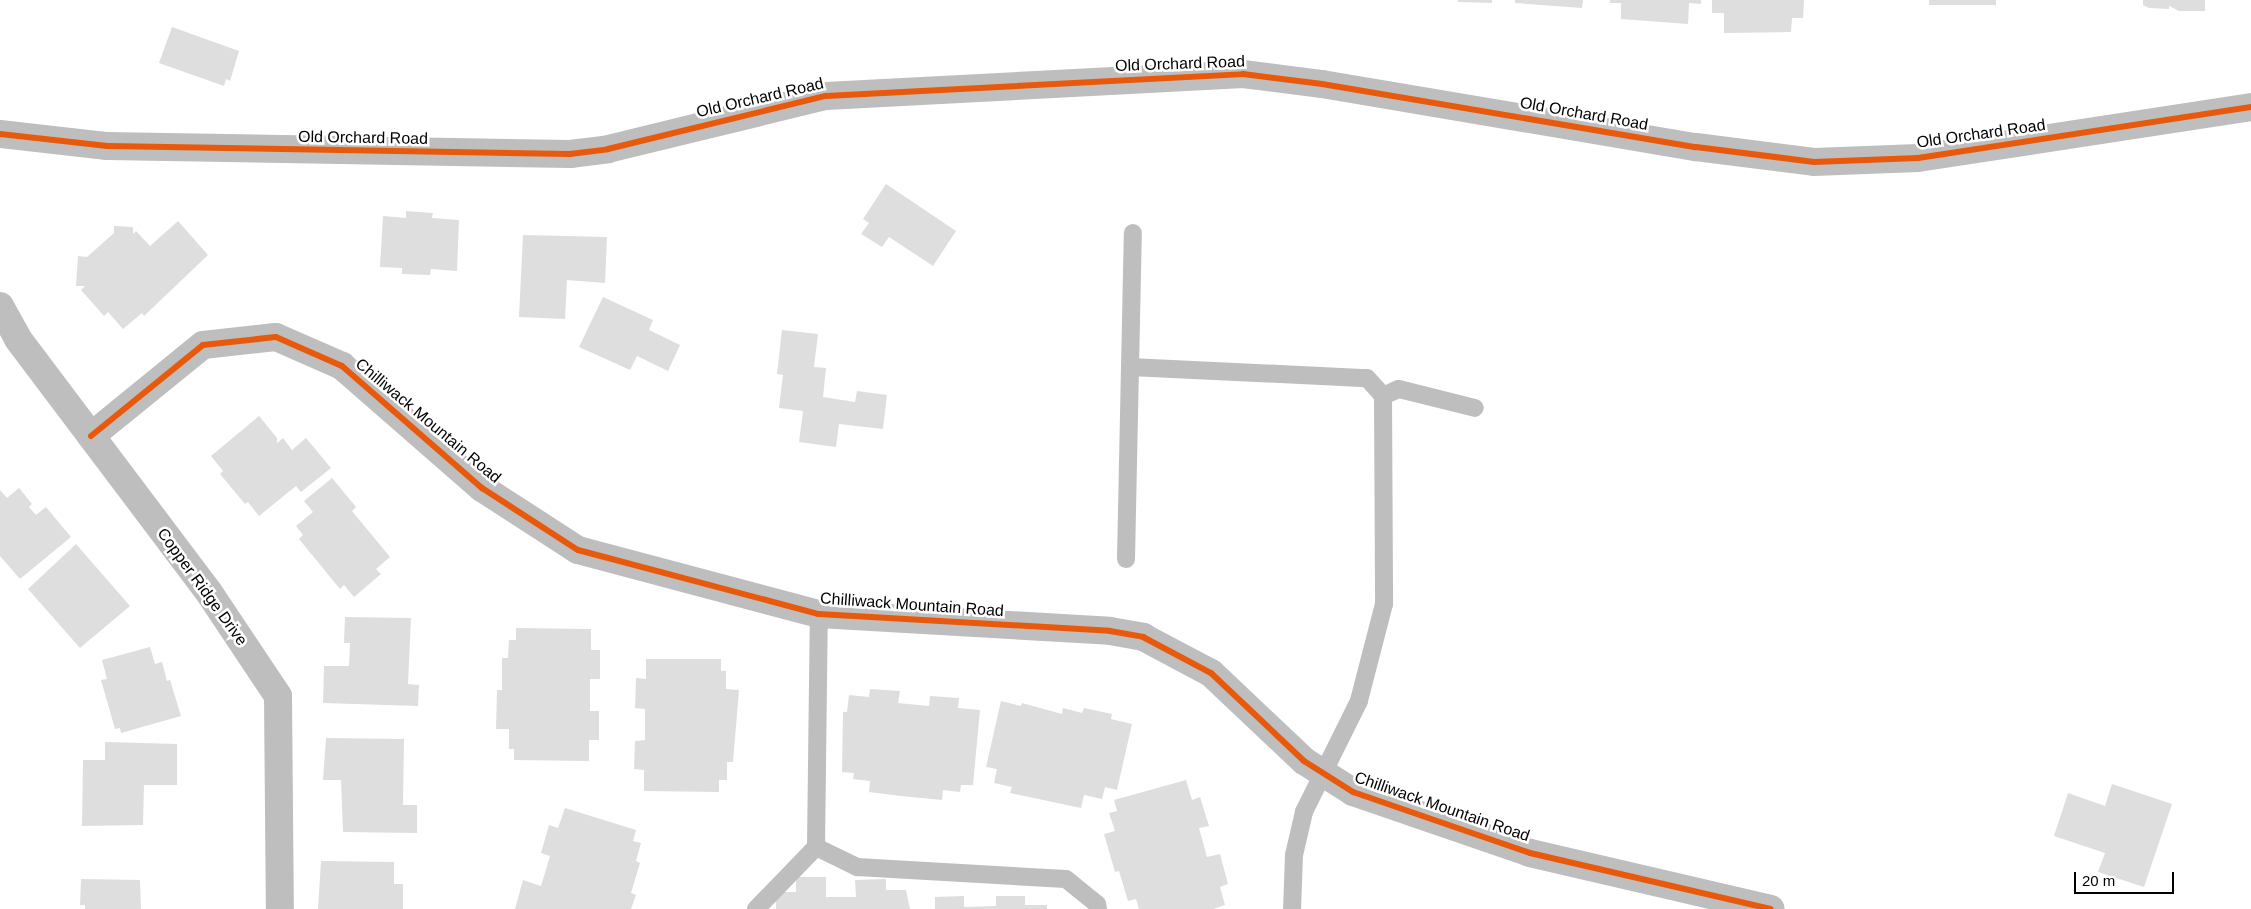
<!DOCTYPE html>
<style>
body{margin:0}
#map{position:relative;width:2251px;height:909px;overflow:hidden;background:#fff;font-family:Arial,sans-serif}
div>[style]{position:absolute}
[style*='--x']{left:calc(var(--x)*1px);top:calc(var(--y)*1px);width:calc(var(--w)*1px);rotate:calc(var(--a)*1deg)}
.building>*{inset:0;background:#dedede}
.service>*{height:18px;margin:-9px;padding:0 9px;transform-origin:9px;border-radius:9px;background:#bebebe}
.minor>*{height:28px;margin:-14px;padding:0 14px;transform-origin:14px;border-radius:14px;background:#bebebe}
.cycleway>*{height:6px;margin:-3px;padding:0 3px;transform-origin:3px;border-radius:3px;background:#e8590c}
span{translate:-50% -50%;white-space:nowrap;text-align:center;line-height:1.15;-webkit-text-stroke:5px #fff;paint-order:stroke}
.street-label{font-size:16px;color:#000}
.scale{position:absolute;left:2074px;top:872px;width:100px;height:22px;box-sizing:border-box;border:2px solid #000;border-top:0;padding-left:6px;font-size:15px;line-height:18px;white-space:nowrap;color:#000;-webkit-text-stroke:4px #fff;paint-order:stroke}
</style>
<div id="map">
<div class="building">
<i style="clip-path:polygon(1458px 0,1492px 0,1492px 3px,1458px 2px)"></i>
<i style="clip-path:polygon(1515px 0,1583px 0,1582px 8px,1515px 3px)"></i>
<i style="clip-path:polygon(1610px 0,1701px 0,1701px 4px,1689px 3px,1688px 24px,1621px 19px,1621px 3px,1610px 3px)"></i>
<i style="clip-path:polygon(1712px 0,1804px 0,1803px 18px,1792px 18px,1791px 32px,1724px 33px,1724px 13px,1712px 13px)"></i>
<i style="clip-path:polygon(1929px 0,1996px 0,1996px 5px,1929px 5px)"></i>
<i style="clip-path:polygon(2143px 0,2205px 0,2205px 11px,2179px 11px,2169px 6px,2169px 9px,2149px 8px,2143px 5px)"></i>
<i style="clip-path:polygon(172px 27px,239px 51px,230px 81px,226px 79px,224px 86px,159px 63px)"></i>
<i style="clip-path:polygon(886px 184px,956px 231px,933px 266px,889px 237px,882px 247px,861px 234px,869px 223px,863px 219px)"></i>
<i style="clip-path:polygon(406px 211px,433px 213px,432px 218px,459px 220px,457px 271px,431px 269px,430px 275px,402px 274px,402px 268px,380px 267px,383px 216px,406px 218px)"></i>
<i style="clip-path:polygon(178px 221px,208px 255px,144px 316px,142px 313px,123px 329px,108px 312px,104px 316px,81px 290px,85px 286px,76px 286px,78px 256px,87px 257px,114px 233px,114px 226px,133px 227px,133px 234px,136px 231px,150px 246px)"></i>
<i style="clip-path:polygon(523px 235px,607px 237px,605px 283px,567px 280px,565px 319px,519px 317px)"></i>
<i style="clip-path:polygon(603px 297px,653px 320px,649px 330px,680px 345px,668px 371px,637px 356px,630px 370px,579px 347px)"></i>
<i style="clip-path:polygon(782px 330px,818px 334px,814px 367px,826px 368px,823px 397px,855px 402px,857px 391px,887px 395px,883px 429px,839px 424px,836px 447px,799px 442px,803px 411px,779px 408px,783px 375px,777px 374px)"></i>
<i style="clip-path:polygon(259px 416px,277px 438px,277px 443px,283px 438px,292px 450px,306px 438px,331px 468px,301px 492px,296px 486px,259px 516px,248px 502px,245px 504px,220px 474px,223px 471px,211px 456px)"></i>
<i style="clip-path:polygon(332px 478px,356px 507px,352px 511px,390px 557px,376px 569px,381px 574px,354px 597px,344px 585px,340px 589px,299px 539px,303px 535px,296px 526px,313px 512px,304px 501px)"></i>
<i style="clip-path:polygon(19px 488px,32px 504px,29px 507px,36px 515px,46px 507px,71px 537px,20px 579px,0 556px,0 490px,7px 498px)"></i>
<i style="clip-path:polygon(76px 544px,130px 606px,80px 648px,28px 589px)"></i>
<i style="clip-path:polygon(345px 617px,411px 618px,408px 684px,419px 685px,418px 706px,323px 703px,324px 666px,349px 666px,350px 643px,344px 643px)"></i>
<i style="clip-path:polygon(516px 628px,591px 629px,591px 650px,600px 650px,600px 679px,590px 679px,590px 711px,599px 711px,599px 740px,589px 740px,589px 761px,514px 760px,514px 749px,509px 749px,509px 729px,496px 729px,497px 690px,502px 690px,502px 658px,508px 658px,509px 640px,516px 640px)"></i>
<i style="clip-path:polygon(150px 647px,155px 664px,162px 662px,167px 681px,170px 680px,181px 716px,121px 733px,120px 728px,115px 729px,101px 680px,107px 679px,102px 660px)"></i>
<i style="clip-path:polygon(646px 659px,721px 659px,721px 671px,726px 671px,726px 689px,739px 690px,733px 762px,727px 762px,727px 780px,719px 780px,719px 792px,644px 791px,644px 770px,634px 769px,635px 741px,645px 740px,645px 709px,635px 708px,636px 678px,646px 679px)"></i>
<i style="clip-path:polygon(870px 689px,900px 691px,898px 703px,929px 706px,930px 696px,959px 698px,958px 708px,980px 710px,973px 785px,961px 785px,960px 792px,943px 790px,942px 800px,901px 796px,869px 792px,870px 781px,853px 779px,854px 773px,842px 772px,843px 712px,847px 712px,849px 695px,869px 697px)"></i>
<i style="clip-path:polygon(1001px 701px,1021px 706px,1022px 703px,1062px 714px,1063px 708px,1082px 713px,1084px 708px,1112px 714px,1111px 719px,1132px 724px,1117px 790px,1105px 787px,1102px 799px,1084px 795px,1081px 808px,1010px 793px,1012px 787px,994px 783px,997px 769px,986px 767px)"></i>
<i style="clip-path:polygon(326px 738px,404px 739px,403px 805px,417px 805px,417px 833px,343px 832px,341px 780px,323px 780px)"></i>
<i style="clip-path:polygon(105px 742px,177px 744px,177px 785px,144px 785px,143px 825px,82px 826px,83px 760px,105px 760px)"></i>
<i style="clip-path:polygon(1186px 780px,1192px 800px,1200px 797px,1209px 826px,1199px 828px,1207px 857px,1220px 854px,1228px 884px,1220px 887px,1225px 905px,1213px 909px,1139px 909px,1136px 899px,1128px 901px,1119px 871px,1115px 872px,1104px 834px,1115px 831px,1109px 813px,1117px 811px,1114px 800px)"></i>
<i style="clip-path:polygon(2112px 784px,2172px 804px,2144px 887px,2098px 872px,2105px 853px,2054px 836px,2068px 793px,2105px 806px)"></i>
<i style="clip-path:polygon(565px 808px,636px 830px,633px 841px,641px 843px,636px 861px,640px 863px,631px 893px,636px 895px,631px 909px,515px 909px,523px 880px,541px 886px,550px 856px,541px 853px,549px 825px,558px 828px)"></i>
<i style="clip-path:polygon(321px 861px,394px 862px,394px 884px,403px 884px,403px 909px,318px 909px)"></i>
<i style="clip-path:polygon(796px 877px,826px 877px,826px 897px,856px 897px,855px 880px,886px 879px,886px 890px,906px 890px,910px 909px,776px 909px,776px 892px,796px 892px)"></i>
<i style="clip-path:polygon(81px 879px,140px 880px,141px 909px,85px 909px,85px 905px,80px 905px)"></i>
<i style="clip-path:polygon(964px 896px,964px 907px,996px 906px,996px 896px,1025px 896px,1025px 905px,1047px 905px,1047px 909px,935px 909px,935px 897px)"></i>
</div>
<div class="service">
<i style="--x:1130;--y:367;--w:237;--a:2.7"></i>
<i style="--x:1367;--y:378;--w:24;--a:48"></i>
<i style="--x:1383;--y:396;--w:208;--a:89.7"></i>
<i style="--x:1384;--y:604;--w:100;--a:104.5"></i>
<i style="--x:1359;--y:701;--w:124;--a:116.4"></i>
<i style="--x:1304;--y:812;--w:44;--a:103.1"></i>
<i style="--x:1294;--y:855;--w:54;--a:92.1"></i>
<i style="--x:1383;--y:396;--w:17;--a:-24"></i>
<i style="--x:1399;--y:389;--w:78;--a:14"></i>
<i style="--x:1126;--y:559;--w:326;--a:-88.8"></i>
<i style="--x:816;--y:847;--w:46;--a:26"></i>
<i style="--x:857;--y:867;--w:209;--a:3.3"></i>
<i style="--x:1066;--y:879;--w:40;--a:39"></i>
<i style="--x:1097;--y:904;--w:5;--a:79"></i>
<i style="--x:756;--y:909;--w:86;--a:-45.9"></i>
<i style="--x:816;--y:847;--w:233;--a:-89.3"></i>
</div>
<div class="minor">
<i style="--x:0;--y:134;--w:108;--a:6.4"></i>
<i style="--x:107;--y:146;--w:463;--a:1"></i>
<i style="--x:570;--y:154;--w:38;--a:-7"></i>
<i style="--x:608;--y:149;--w:224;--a:-13.7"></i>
<i style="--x:826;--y:96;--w:418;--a:-3"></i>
<i style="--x:1243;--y:74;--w:80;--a:7.2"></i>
<i style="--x:1322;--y:84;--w:379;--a:9.6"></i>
<i style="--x:1696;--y:147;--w:119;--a:7.2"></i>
<i style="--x:1814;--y:162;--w:104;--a:-2.2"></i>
<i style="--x:1918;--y:158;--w:337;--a:-8.7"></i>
<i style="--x:0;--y:306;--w:38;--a:61"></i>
<i style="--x:18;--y:339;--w:316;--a:53"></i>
<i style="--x:208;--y:591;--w:126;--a:56.3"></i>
<i style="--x:278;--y:696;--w:213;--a:89.5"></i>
<i style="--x:91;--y:436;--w:144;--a:-39.1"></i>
<i style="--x:203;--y:345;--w:73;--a:-6.3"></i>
<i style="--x:276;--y:337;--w:72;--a:23.7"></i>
<i style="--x:342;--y:366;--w:186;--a:41.1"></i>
<i style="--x:482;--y:488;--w:114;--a:32.9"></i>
<i style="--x:578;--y:550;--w:249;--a:14.9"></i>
<i style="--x:819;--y:614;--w:291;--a:3.3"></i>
<i style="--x:1110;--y:631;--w:34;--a:10"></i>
<i style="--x:1143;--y:637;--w:77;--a:27.9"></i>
<i style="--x:1211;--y:673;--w:128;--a:43.4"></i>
<i style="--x:1304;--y:761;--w:58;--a:32.3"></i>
<i style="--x:1353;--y:792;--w:187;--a:19"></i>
<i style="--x:1530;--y:853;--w:247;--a:13.1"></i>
</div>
<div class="cycleway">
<i style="--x:0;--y:134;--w:108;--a:6.4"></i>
<i style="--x:107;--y:146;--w:463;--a:1"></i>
<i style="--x:570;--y:154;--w:38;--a:-7"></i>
<i style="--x:608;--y:149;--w:224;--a:-13.7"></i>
<i style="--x:826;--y:96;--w:418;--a:-3"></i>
<i style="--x:1243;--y:74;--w:80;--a:7.2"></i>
<i style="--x:1322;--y:84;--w:379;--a:9.6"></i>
<i style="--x:1696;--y:147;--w:119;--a:7.2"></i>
<i style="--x:1814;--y:162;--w:104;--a:-2.2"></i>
<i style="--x:1918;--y:158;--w:337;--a:-8.7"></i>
<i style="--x:91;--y:436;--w:144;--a:-39.1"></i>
<i style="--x:203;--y:345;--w:73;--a:-6.3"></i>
<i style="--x:276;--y:337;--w:72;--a:23.7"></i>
<i style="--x:342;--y:366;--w:186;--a:41.1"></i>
<i style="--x:482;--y:488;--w:114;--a:32.9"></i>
<i style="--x:578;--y:550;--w:249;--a:14.9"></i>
<i style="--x:819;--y:614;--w:291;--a:3.3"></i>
<i style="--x:1110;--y:631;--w:34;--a:10"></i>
<i style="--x:1143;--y:637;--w:77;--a:27.9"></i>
<i style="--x:1211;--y:673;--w:128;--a:43.4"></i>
<i style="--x:1304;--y:761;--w:58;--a:32.3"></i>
<i style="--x:1353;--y:792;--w:187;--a:19"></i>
<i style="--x:1530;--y:853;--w:247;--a:13.1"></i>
</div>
<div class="street-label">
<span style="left:1180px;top:64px;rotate:-2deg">Old Orchard Road</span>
<span style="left:760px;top:98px;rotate:-13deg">Old Orchard Road</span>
<span style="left:1584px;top:114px;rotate:10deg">Old Orchard Road</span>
<span style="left:1981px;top:134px;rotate:-8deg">Old Orchard Road</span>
<span style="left:363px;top:138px;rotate:1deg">Old Orchard Road</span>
<span style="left:428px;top:421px;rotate:40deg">Chilliwack Mountain Road</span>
<span style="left:202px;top:587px;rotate:54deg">Copper Ridge Drive</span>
<span style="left:912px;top:605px;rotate:4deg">Chilliwack Mountain Road</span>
<span style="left:1442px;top:807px;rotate:19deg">Chilliwack Mountain Road</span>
</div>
<div class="scale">20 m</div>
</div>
